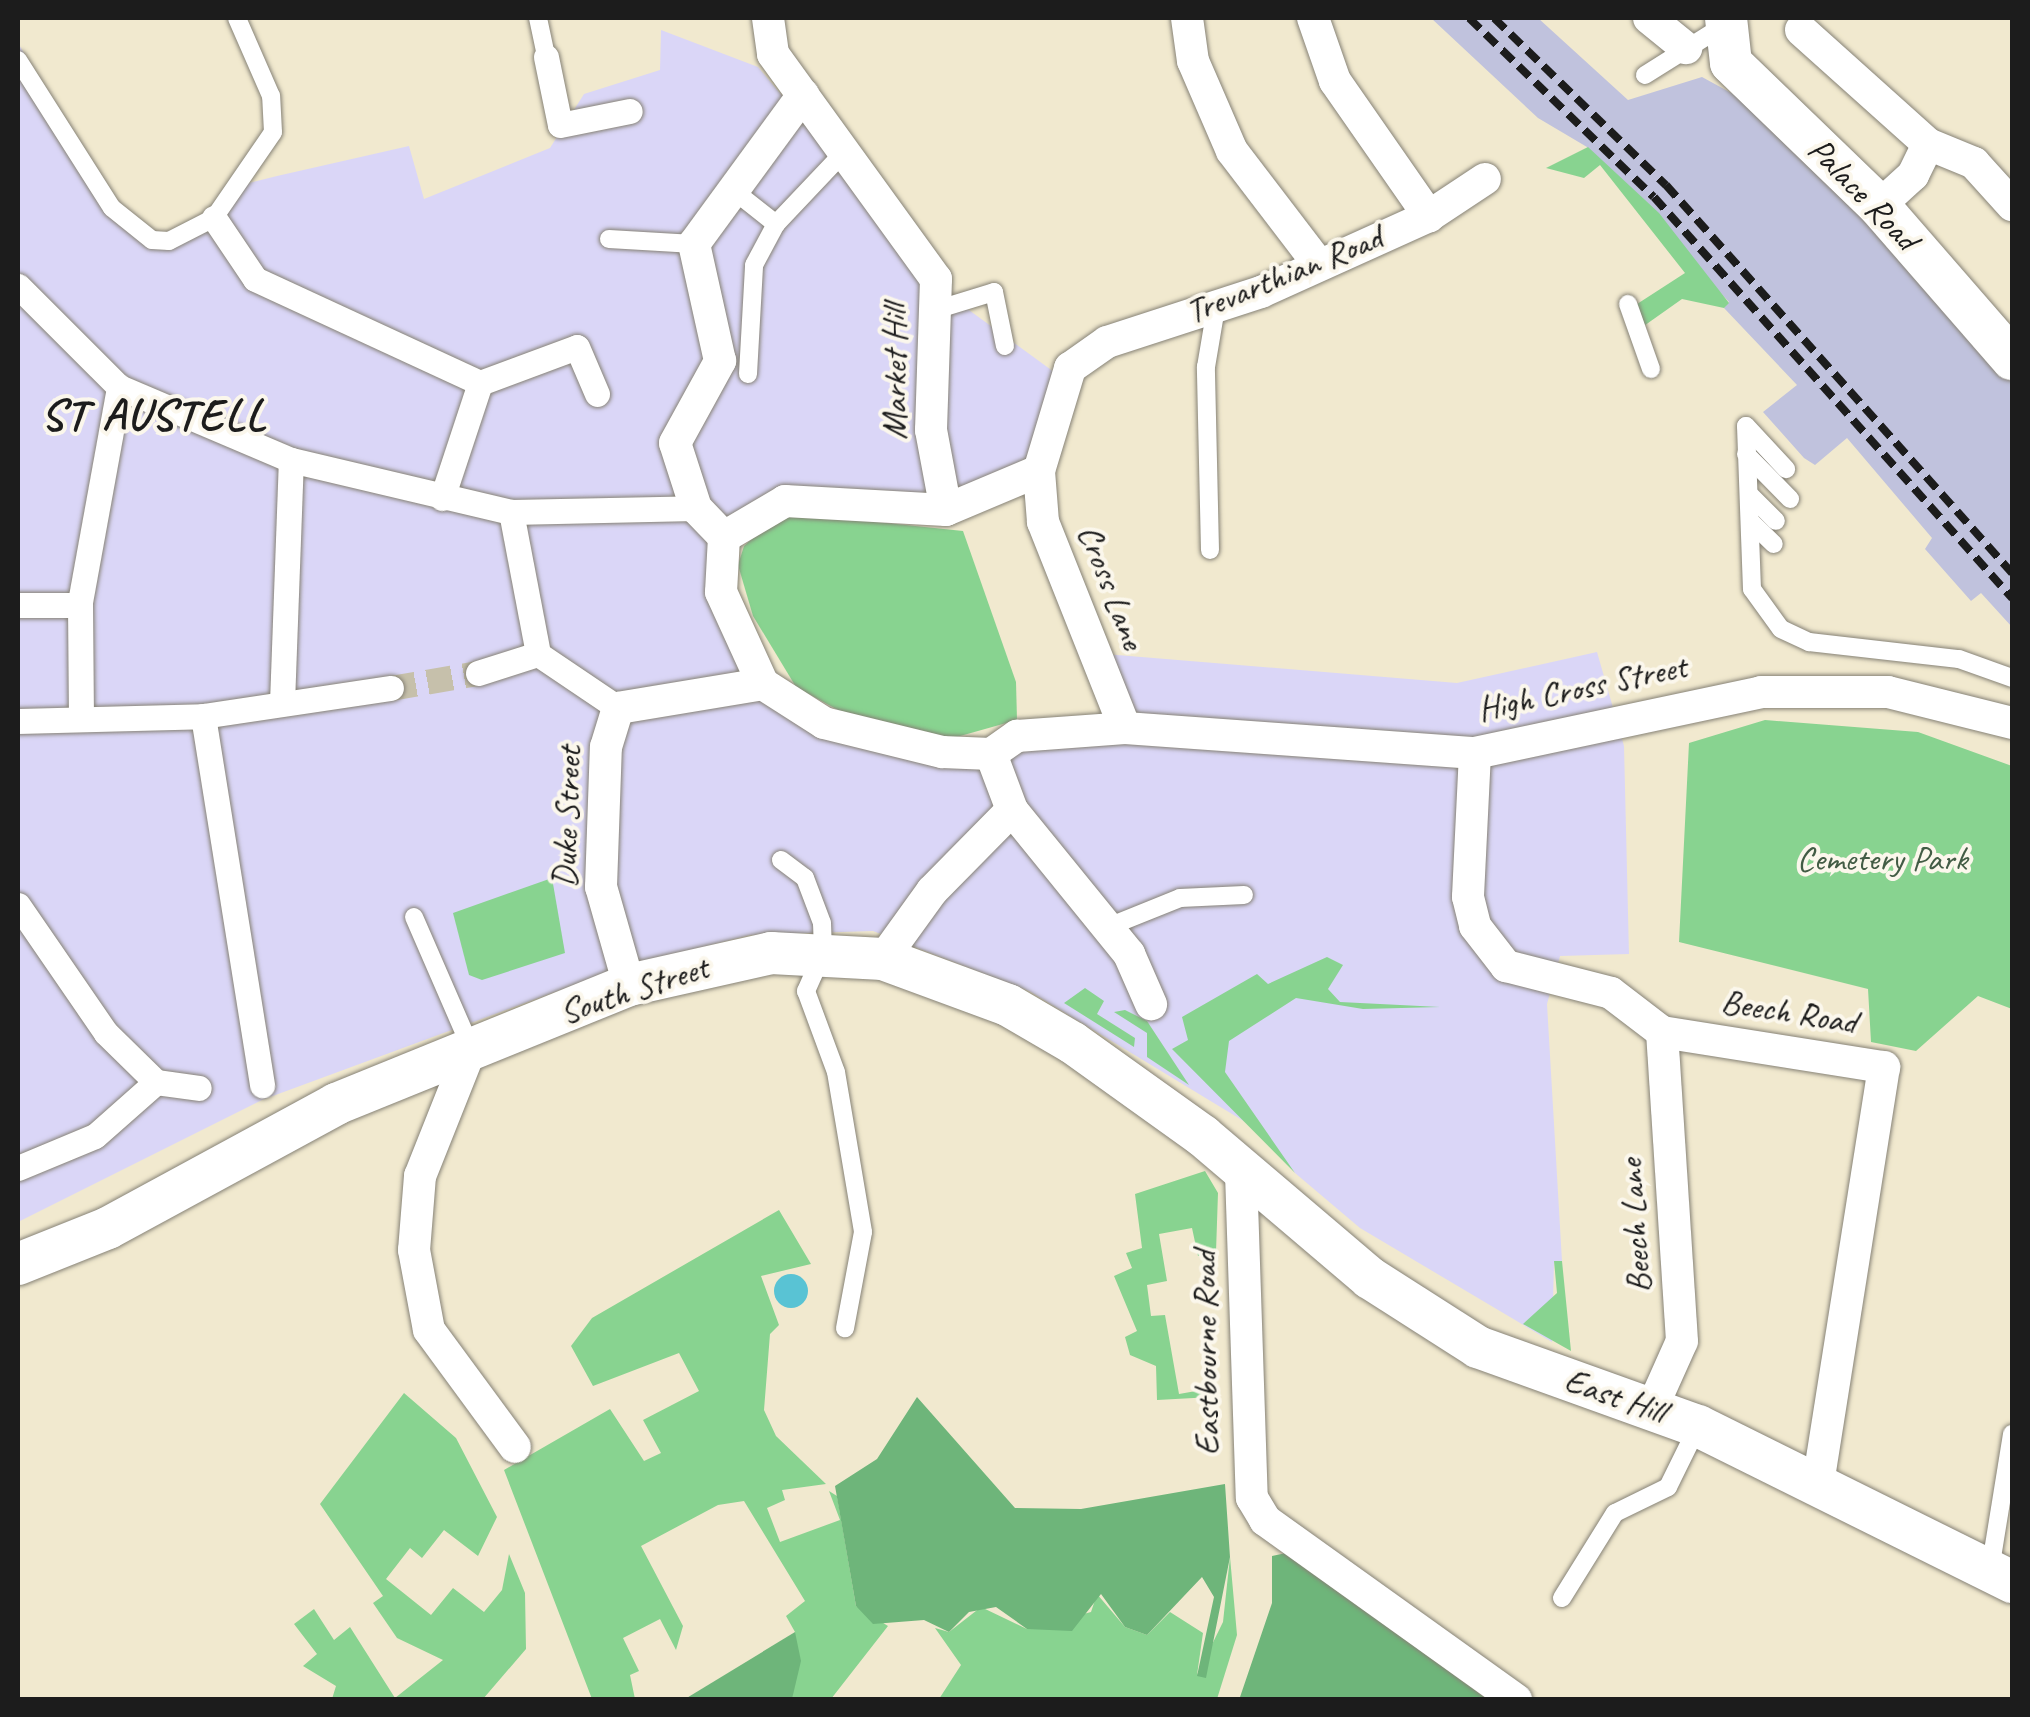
<!DOCTYPE html>
<style>
body{margin:0}
#map{position:relative;width:2030px;height:1717px;overflow:hidden;background:#f1e9cf;font-family:Caveat,sans-serif}
div>[style]{position:absolute}
[style*='--x']{left:calc(var(--x)*1px);top:calc(var(--y)*1px);width:calc(var(--w)*1px);rotate:calc(var(--a)*1deg)}
.built>*{inset:0;background:#dad6f7}
.industrial>*{inset:0;background:#c0c2dd}
.green>*{inset:0;background:#88d390}
.forest>*{inset:0;background:#6eb57a}
.water>*{inset:0;background:#59c3d4}
.round{border-radius:50%}
.pedestrian-tunnel>*{height:25px;margin-top:-12.5px;transform-origin:0;background:repeating-linear-gradient(90deg,#c6c0ab 0 25px,transparent 0 37px)}
.roads{filter:drop-shadow(0 0 2px #868276) drop-shadow(0 0 2px #868276)}
.service>*{height:18px;margin:-9px;padding:0 9px;transform-origin:9px;border-radius:9px;background:#fff}
.pedestrian>*{height:25px;margin:-12.5px;padding:0 12.5px;transform-origin:12.5px;border-radius:12.5px;background:#fff}
.minor>*{height:32px;margin:-16px;padding:0 16px;transform-origin:16px;border-radius:16px;background:#fff}
.tertiary>*{height:42px;margin:-21px;padding:0 21px;transform-origin:21px;border-radius:21px;background:#fff}
.rail>*{height:8px;margin-top:-4px;transform-origin:0;background:repeating-linear-gradient(90deg,#1c1c1c 0 15px,transparent 0 23px)}
span{translate:-50% -50%;white-space:nowrap;text-align:center;line-height:1.15;-webkit-text-stroke:8px #fbf7ec;paint-order:stroke}
.street-label{font-size:35px;color:#1c1c1c}
.park-label{font-size:35px;color:#425c45}
.district-label{font-size:45px;color:#1c1c1c;font-weight:700;letter-spacing:2.5px}
.frame{position:absolute;inset:0;border:20px solid #1c1c1c;pointer-events:none}
</style>
<div id="map">
<div class="built">
<i style="clip-path:polygon(661px 30px,758px 67px,951px 297px,1065px 380px,1039px 471px,725px 536px,721px 592px,763px 684px,916px 747px,1124px 728px,1105px 654px,1457px 683px,1597px 652px,1624px 746px,1629px 954px,1560px 956px,1547px 1004px,1562px 1261px,1554px 1262px,1552px 1342px,1360px 1228px,1295px 1173px,1265px 1134px,1029px 991px,873px 931px,750px 935px,617px 969px,262px 1100px,18px 1222px,18px 43px,117px 208px,169px 241px,245px 184px,277px 176px,409px 146px,424px 199px,550px 148px,584px 94px,660px 70px)"></i>
</div>
<div class="industrial">
<i style="clip-path:polygon(1431px 18px,1538px 18px,1628px 100px,1702px 77px,1757px 107px,1824px 164px,2012px 382px,2012px 627px,1981px 593px,1971px 601px,1925px 549px,1932px 538px,1847px 438px,1815px 465px,1804px 458px,1763px 412px,1797px 385px,1724px 308px,1729px 302px,1587px 147px,1538px 118px)"></i>
</div>
<div class="green">
<i style="clip-path:polygon(1588px 147px,1659px 213px,1729px 303px,1724px 308px,1682px 299px,1641px 328px,1634px 306px,1685px 273px,1600px 165px,1584px 178px,1546px 168px)"></i>
<i style="clip-path:polygon(782px 512px,963px 531px,1016px 682px,1017px 720px,946px 740px,867px 726px,796px 687px,753px 616px,738px 565px,744px 546px)"></i>
<i style="clip-path:polygon(1765px 720px,1918px 732px,2012px 766px,2012px 1009px,1978px 996px,1916px 1051px,1871px 1042px,1868px 989px,1679px 942px,1689px 743px)"></i>
<i style="clip-path:polygon(552px 878px,565px 953px,482px 980px,469px 975px,453px 913px)"></i>
<i style="clip-path:polygon(1327px 957px,1343px 965px,1328px 989px,1340px 1002px,1440px 1007px,1363px 1009px,1296px 998px,1229px 1041px,1225px 1072px,1295px 1173px,1172px 1049px,1188px 1040px,1182px 1017px,1257px 974px,1268px 984px)"></i>
<i style="clip-path:polygon(1085px 988px,1104px 1001px,1097px 1014px,1135px 1038px,1134px 1047px,1064px 1003px)"></i>
<i style="clip-path:polygon(1125px 1010px,1147px 1021px,1189px 1085px,1147px 1057px,1147px 1033px,1114px 1012px)"></i>
<i style="clip-path:polygon(1205px 1171px,1218px 1193px,1216px 1252px,1198px 1256px,1192px 1228px,1159px 1234px,1167px 1281px,1147px 1285px,1151px 1316px,1165px 1315px,1179px 1394px,1213px 1388px,1212px 1397px,1157px 1400px,1156px 1366px,1130px 1355px,1125px 1337px,1137px 1331px,1114px 1276px,1132px 1268px,1126px 1253px,1142px 1248px,1135px 1194px)"></i>
<i style="clip-path:polygon(779px 1210px,811px 1264px,761px 1276px,779px 1325px,770px 1334px,764px 1410px,776px 1436px,826px 1484px,782px 1490px,785px 1500px,767px 1508px,780px 1542px,840px 1520px,829px 1491px,837px 1496px,856px 1606px,888px 1626px,831px 1699px,792px 1699px,795px 1632px,786px 1616px,805px 1601px,744px 1501px,718px 1505px,641px 1546px,683px 1626px,676px 1650px,660px 1619px,623px 1638px,639px 1671px,630px 1675px,635px 1699px,592px 1699px,504px 1470px,610px 1409px,644px 1461px,661px 1453px,643px 1420px,699px 1391px,679px 1353px,593px 1386px,571px 1346px,592px 1318px)"></i>
<i style="clip-path:polygon(1554px 1261px,1562px 1261px,1571px 1351px,1523px 1324px,1557px 1293px)"></i>
<i style="clip-path:polygon(404px 1393px,456px 1438px,497px 1517px,478px 1556px,444px 1530px,422px 1558px,410px 1548px,386px 1579px,431px 1615px,453px 1588px,484px 1612px,502px 1590px,509px 1554px,525px 1593px,526px 1649px,483px 1699px,332px 1699px,336px 1686px,303px 1666px,317px 1654px,294px 1624px,314px 1609px,334px 1640px,350px 1627px,395px 1698px,443px 1660px,397px 1638px,373px 1603px,383px 1596px,320px 1504px)"></i>
<i style="clip-path:polygon(1230px 1557px,1237px 1635px,1217px 1699px,939px 1699px,961px 1665px,935px 1628px,949px 1632px,981px 1607px,1027px 1629px,1091px 1612px,1097px 1594px,1125px 1627px,1147px 1635px,1170px 1612px,1203px 1633px,1197px 1675px,1223px 1622px)"></i>
</div>
<div class="forest">
<i style="clip-path:polygon(917px 1397px,1015px 1508px,1081px 1509px,1225px 1484px,1230px 1557px,1206px 1678px,1197px 1676px,1214px 1597px,1202px 1577px,1147px 1635px,1125px 1627px,1101px 1594px,1072px 1631px,1027px 1629px,996px 1607px,969px 1612px,949px 1632px,924px 1620px,873px 1624px,856px 1606px,835px 1486px,877px 1459px)"></i>
<i style="clip-path:polygon(1286px 1553px,1487px 1699px,1239px 1700px,1272px 1603px,1272px 1556px)"></i>
<i style="clip-path:polygon(795px 1632px,801px 1661px,792px 1699px,685px 1699px)"></i>
</div>
<div class="water">
<i class="round" style="left:774px;top:1274px;width:34px;height:34px"></i>
</div>
<div class="pedestrian-tunnel">
<i style="--x:391;--y:688;--w:88;--a:-9.8"></i>
</div>
<div class="roads">
<div class="service">
<i style="--x:538;--y:18;--w:40;--a:78"></i>
<i style="--x:18;--y:60;--w:175;--a:57.6"></i>
<i style="--x:112;--y:208;--w:51;--a:38.7"></i>
<i style="--x:152;--y:240;--w:17;--a:3"></i>
<i style="--x:169;--y:241;--w:51;--a:-27.1"></i>
<i style="--x:214;--y:218;--w:104;--a:-55.5"></i>
<i style="--x:273;--y:132;--w:36;--a:-93"></i>
<i style="--x:271;--y:96;--w:85;--a:-113.6"></i>
<i style="--x:1645;--y:75;--w:89;--a:-32.1"></i>
<i style="--x:733;--y:190;--w:55;--a:38.3"></i>
<i style="--x:609;--y:239;--w:85;--a:3.4"></i>
<i style="--x:1628;--y:304;--w:69;--a:70.5"></i>
<i style="--x:929;--y:312;--w:68;--a:-17.1"></i>
<i style="--x:994;--y:292;--w:55;--a:78.5"></i>
<i style="--x:748;--y:374;--w:109;--a:-86.8"></i>
<i style="--x:754;--y:265;--w:47;--a:-61.8"></i>
<i style="--x:776;--y:224;--w:99;--a:-46.6"></i>
<i style="--x:1746;--y:426;--w:163;--a:87.9"></i>
<i style="--x:1752;--y:589;--w:49;--a:54.1"></i>
<i style="--x:1781;--y:629;--w:31;--a:25"></i>
<i style="--x:1809;--y:642;--w:151;--a:6.5"></i>
<i style="--x:1959;--y:659;--w:56;--a:19.7"></i>
<i style="--x:1746;--y:426;--w:59;--a:47.1"></i>
<i style="--x:1746;--y:454;--w:63;--a:45.6"></i>
<i style="--x:1749;--y:494;--w:38;--a:45"></i>
<i style="--x:1750;--y:521;--w:33;--a:44"></i>
<i style="--x:1210;--y:550;--w:183;--a:-91.3"></i>
<i style="--x:1206;--y:367;--w:60;--a:-80.4"></i>
<i style="--x:781;--y:860;--w:30;--a:37"></i>
<i style="--x:805;--y:878;--w:48;--a:69.3"></i>
<i style="--x:822;--y:923;--w:30;--a:88"></i>
<i style="--x:823;--y:953;--w:42;--a:114.1"></i>
<i style="--x:806;--y:991;--w:86;--a:69.7"></i>
<i style="--x:836;--y:1072;--w:162;--a:80.4"></i>
<i style="--x:863;--y:1232;--w:98;--a:100.6"></i>
<i style="--x:414;--y:917;--w:143;--a:66.5"></i>
<i style="--x:1108;--y:927;--w:78;--a:-21.9"></i>
<i style="--x:1180;--y:898;--w:64;--a:-2.7"></i>
<i style="--x:1990;--y:1570;--w:138;--a:-80.8"></i>
<i style="--x:1562;--y:1598;--w:100;--a:-58.1"></i>
<i style="--x:1615;--y:1513;--w:59;--a:-26.1"></i>
<i style="--x:1668;--y:1487;--w:68;--a:-63.8"></i>
</div>
<div class="pedestrian">
<i style="--x:546;--y:57;--w:69;--a:78.4"></i>
<i style="--x:560;--y:125;--w:71;--a:-11.3"></i>
<i style="--x:214;--y:218;--w:73;--a:56.1"></i>
<i style="--x:255;--y:279;--w:248;--a:24.8"></i>
<i style="--x:18;--y:286;--w:143;--a:45"></i>
<i style="--x:119;--y:387;--w:187;--a:23"></i>
<i style="--x:291;--y:460;--w:226;--a:13.3"></i>
<i style="--x:511;--y:512;--w:185;--a:-1.2"></i>
<i style="--x:480;--y:383;--w:103;--a:-20.4"></i>
<i style="--x:577;--y:347;--w:51;--a:66.9"></i>
<i style="--x:442;--y:498;--w:121;--a:-71.7"></i>
<i style="--x:511;--y:512;--w:145;--a:79.2"></i>
<i style="--x:538;--y:654;--w:97;--a:34"></i>
<i style="--x:18;--y:605;--w:62;--a:0"></i>
<i style="--x:478;--y:673;--w:63;--a:-17.6"></i>
<i style="--x:282;--y:703;--w:243;--a:-87.9"></i>
<i style="--x:203;--y:716;--w:374;--a:80.9"></i>
<i style="--x:81;--y:719;--w:117;--a:-90.5"></i>
<i style="--x:80;--y:602;--w:219;--a:-79.7"></i>
<i style="--x:18;--y:721;--w:185;--a:-1.5"></i>
<i style="--x:203;--y:716;--w:190;--a:-8.5"></i>
<i style="--x:18;--y:905;--w:155;--a:55.5"></i>
<i style="--x:106;--y:1033;--w:70;--a:44.4"></i>
<i style="--x:156;--y:1082;--w:43;--a:7.9"></i>
<i style="--x:18;--y:1168;--w:83;--a:-22.6"></i>
<i style="--x:95;--y:1136;--w:81;--a:-41.5"></i>
</div>
<div class="minor">
<i style="--x:768;--y:18;--w:36;--a:82"></i>
<i style="--x:773;--y:54;--w:278;--a:54.1"></i>
<i style="--x:936;--y:279;--w:151;--a:91.9"></i>
<i style="--x:931;--y:430;--w:81;--a:79.4"></i>
<i style="--x:1187;--y:18;--w:43;--a:82.1"></i>
<i style="--x:1193;--y:61;--w:98;--a:66.6"></i>
<i style="--x:1232;--y:151;--w:140;--a:52.6"></i>
<i style="--x:1313;--y:18;--w:67;--a:70.8"></i>
<i style="--x:1335;--y:81;--w:165;--a:55.2"></i>
<i style="--x:1649;--y:18;--w:48;--a:39"></i>
<i style="--x:1801;--y:30;--w:171;--a:41.9"></i>
<i style="--x:1928;--y:144;--w:50;--a:22.4"></i>
<i style="--x:1974;--y:163;--w:57;--a:47.9"></i>
<i style="--x:1879;--y:206;--w:46;--a:-42.4"></i>
<i style="--x:1913;--y:175;--w:34;--a:-64"></i>
<i style="--x:724;--y:537;--w:40;--a:-134"></i>
<i style="--x:696;--y:508;--w:68;--a:-107.9"></i>
<i style="--x:675;--y:443;--w:94;--a:-61.2"></i>
<i style="--x:720;--y:361;--w:120;--a:-102.5"></i>
<i style="--x:694;--y:244;--w:185;--a:-53.8"></i>
<i style="--x:724;--y:537;--w:55;--a:93.1"></i>
<i style="--x:721;--y:592;--w:101;--a:65.5"></i>
<i style="--x:763;--y:684;--w:72;--a:32.6"></i>
<i style="--x:824;--y:723;--w:122;--a:13.8"></i>
<i style="--x:942;--y:752;--w:49;--a:2.3"></i>
<i style="--x:724;--y:537;--w:71;--a:-30.5"></i>
<i style="--x:785;--y:501;--w:161;--a:3.2"></i>
<i style="--x:946;--y:510;--w:101;--a:-22.8"></i>
<i style="--x:1125;--y:728;--w:222;--a:-111.7"></i>
<i style="--x:1043;--y:522;--w:51;--a:-94.5"></i>
<i style="--x:1039;--y:471;--w:108;--a:-73.2"></i>
<i style="--x:1070;--y:368;--w:45;--a:-35.1"></i>
<i style="--x:1107;--y:342;--w:162;--a:-18"></i>
<i style="--x:1261;--y:292;--w:184;--a:-24.3"></i>
<i style="--x:1429;--y:216;--w:67;--a:-33.5"></i>
<i style="--x:1475;--y:753;--w:144;--a:92.8"></i>
<i style="--x:1468;--y:897;--w:30;--a:76"></i>
<i style="--x:1475;--y:926;--w:51;--a:52.2"></i>
<i style="--x:1506;--y:966;--w:108;--a:14.4"></i>
<i style="--x:1611;--y:993;--w:64;--a:37.4"></i>
<i style="--x:1662;--y:1032;--w:225;--a:9"></i>
<i style="--x:1884;--y:1067;--w:420;--a:99"></i>
<i style="--x:991;--y:754;--w:32;--a:-35"></i>
<i style="--x:1017;--y:736;--w:108;--a:-4.2"></i>
<i style="--x:1125;--y:728;--w:351;--a:4.1"></i>
<i style="--x:1475;--y:753;--w:292;--a:-12"></i>
<i style="--x:1761;--y:692;--w:127;--a:0"></i>
<i style="--x:1888;--y:692;--w:128;--a:14"></i>
<i style="--x:991;--y:754;--w:60;--a:69.4"></i>
<i style="--x:1012;--y:810;--w:186;--a:50.9"></i>
<i style="--x:1129;--y:954;--w:55;--a:66.3"></i>
<i style="--x:883;--y:959;--w:84;--a:-54.2"></i>
<i style="--x:932;--y:891;--w:114;--a:-45.4"></i>
<i style="--x:629;--y:985;--w:102;--a:-105.9"></i>
<i style="--x:601;--y:887;--w:140;--a:-88"></i>
<i style="--x:606;--y:747;--w:41;--a:-72.9"></i>
<i style="--x:618;--y:708;--w:147;--a:-9.4"></i>
<i style="--x:471;--y:1048;--w:138;--a:111.7"></i>
<i style="--x:420;--y:1176;--w:74;--a:94.6"></i>
<i style="--x:414;--y:1250;--w:81;--a:79.4"></i>
<i style="--x:429;--y:1330;--w:145;--a:53.7"></i>
<i style="--x:1241;--y:1173;--w:325;--a:88.1"></i>
<i style="--x:1252;--y:1498;--w:26;--a:59"></i>
<i style="--x:1265;--y:1520;--w:309;--a:35.6"></i>
<i style="--x:1652;--y:1408;--w:73;--a:-65.9"></i>
<i style="--x:1682;--y:1341;--w:310;--a:-93.7"></i>
</div>
<div class="tertiary">
<i style="--x:1726;--y:18;--w:45;--a:83.7"></i>
<i style="--x:1731;--y:63;--w:206;--a:44"></i>
<i style="--x:1879;--y:206;--w:203;--a:49"></i>
<i style="--x:18;--y:1264;--w:97;--a:-21.8"></i>
<i style="--x:108;--y:1228;--w:260;--a:-28.5"></i>
<i style="--x:336;--y:1104;--w:316;--a:-22.1"></i>
<i style="--x:629;--y:985;--w:146;--a:-12.7"></i>
<i style="--x:771;--y:953;--w:112;--a:3.1"></i>
<i style="--x:883;--y:959;--w:133;--a:20.2"></i>
<i style="--x:1008;--y:1005;--w:75;--a:30.3"></i>
<i style="--x:1073;--y:1043;--w:160;--a:35.6"></i>
<i style="--x:1203;--y:1136;--w:219;--a:40.4"></i>
<i style="--x:1370;--y:1278;--w:128;--a:32.6"></i>
<i style="--x:1478;--y:1347;--w:234;--a:19.8"></i>
<i style="--x:1698;--y:1426;--w:351;--a:26.4"></i>
</div>
</div>
<div class="rail">
<i style="--x:1469;--y:18;--w:257;--a:44.1"></i>
<i style="--x:1654;--y:197;--w:538;--a:48.24"></i>
<i style="--x:1494;--y:18;--w:240;--a:44.2"></i>
<i style="--x:1666;--y:185;--w:520;--a:48.27"></i>
</div>
<div class="street-label">
<span style="left:1863px;top:194px;rotate:46deg">Palace Road</span>
<span style="left:1284px;top:275px;rotate:-22deg">Trevarthian Road</span>
<span style="left:895px;top:372px;rotate:-90deg">Market Hill</span>
<span style="left:1111px;top:587px;rotate:69deg">Cross Lane</span>
<span style="left:1582px;top:688px;rotate:-12deg">High Cross Street</span>
<span style="left:567px;top:817px;rotate:-88deg">Duke Street</span>
<span style="left:634px;top:990px;rotate:-18deg">South Street</span>
<span style="left:1789px;top:1012px;rotate:9deg">Beech Road</span>
<span style="left:1635px;top:1226px;rotate:-94deg">Beech Lane</span>
<span style="left:1206px;top:1353px;rotate:-91deg">Eastbourne Road</span>
<span style="left:1615px;top:1396px;rotate:19deg">East Hill</span>
</div>
<div class="park-label">
<span style="left:1882px;top:859px">Cemetery Park</span>
</div>
<div class="district-label">
<span style="left:154px;top:415px">ST AUSTELL</span>
</div>
<div class="frame"></div>
</div>
